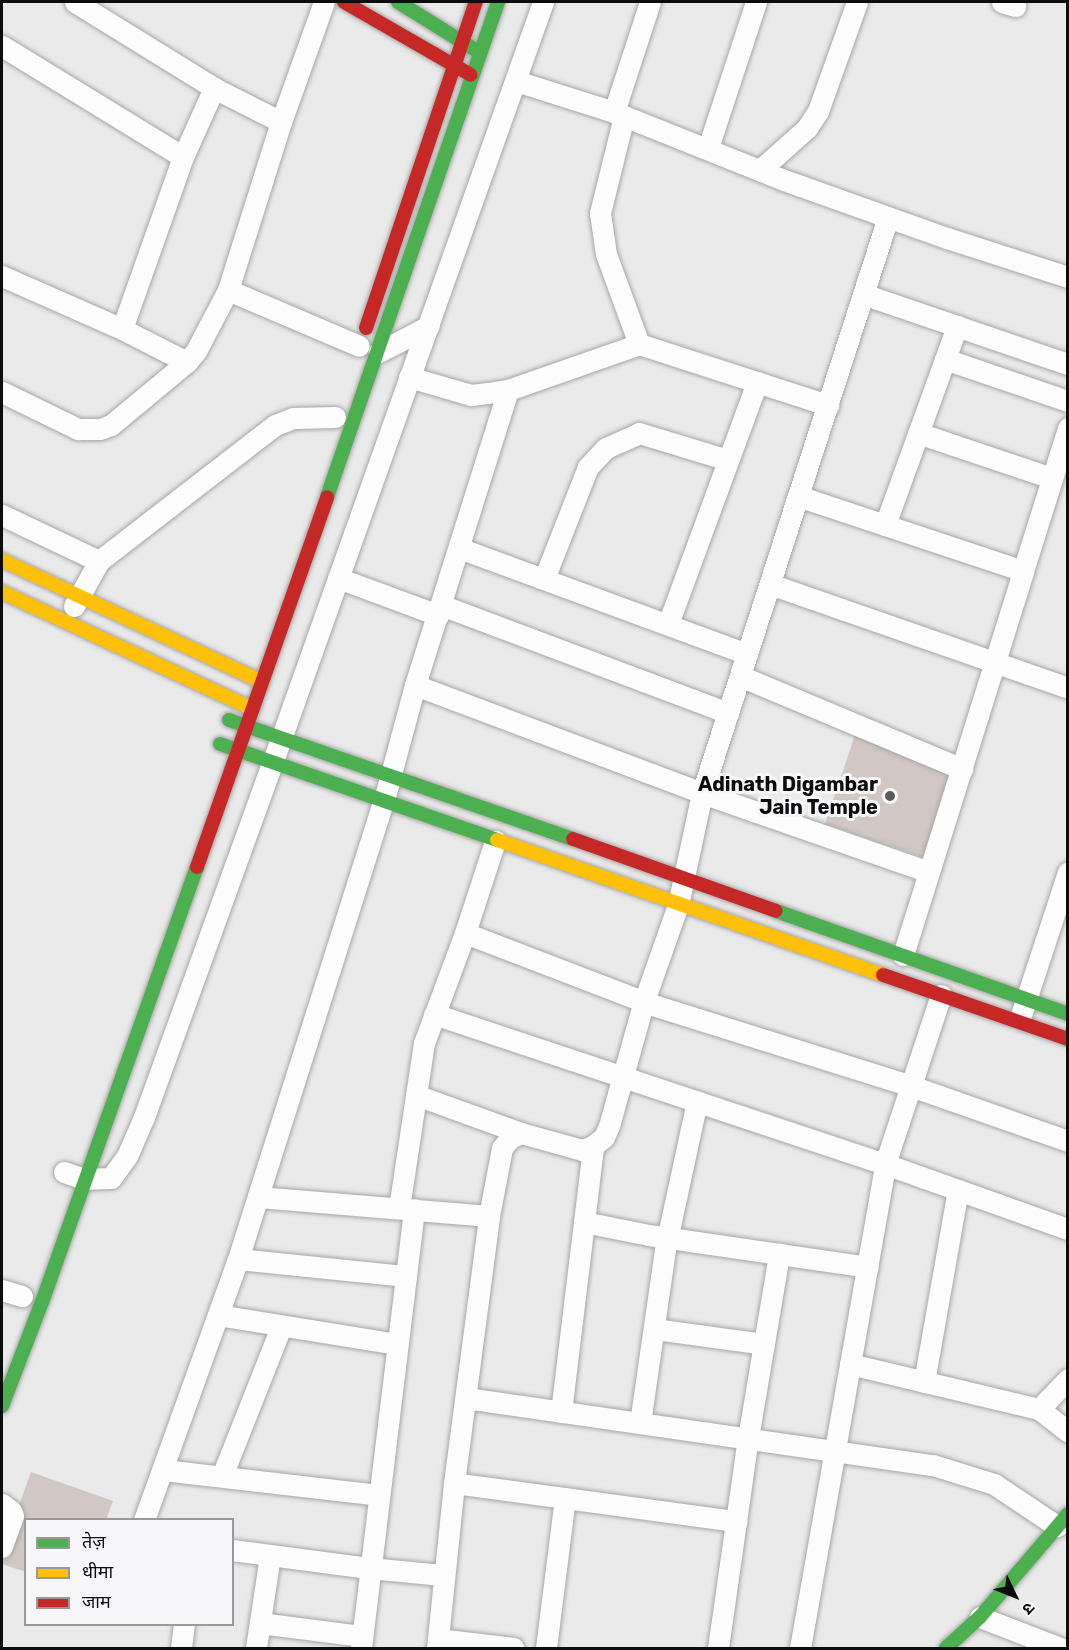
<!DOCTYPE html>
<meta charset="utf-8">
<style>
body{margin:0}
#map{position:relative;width:1069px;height:1650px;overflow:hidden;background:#eaeaea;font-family:Rubik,"Noto Sans Devanagari",sans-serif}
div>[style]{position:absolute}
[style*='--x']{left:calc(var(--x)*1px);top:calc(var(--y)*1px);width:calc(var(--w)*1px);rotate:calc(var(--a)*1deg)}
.building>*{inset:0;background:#d1c7c4}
.roads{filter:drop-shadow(0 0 2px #a6a6a6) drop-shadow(0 0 2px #a6a6a6)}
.street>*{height:21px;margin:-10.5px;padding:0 10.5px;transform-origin:10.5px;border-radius:10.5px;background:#fcfcfc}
.fast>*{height:14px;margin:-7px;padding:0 7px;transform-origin:7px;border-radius:7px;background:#4caf50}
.slow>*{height:14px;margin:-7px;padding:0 7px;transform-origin:7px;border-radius:7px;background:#ffc107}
.jam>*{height:14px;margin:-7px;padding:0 7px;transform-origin:7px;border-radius:7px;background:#c62828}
.dots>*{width:16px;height:16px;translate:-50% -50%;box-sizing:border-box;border:3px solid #f7f7f9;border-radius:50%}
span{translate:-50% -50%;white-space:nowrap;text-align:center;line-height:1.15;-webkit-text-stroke:6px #f7f7f9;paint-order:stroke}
.poi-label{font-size:20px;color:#0c0c0c;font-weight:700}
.right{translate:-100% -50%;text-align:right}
.frame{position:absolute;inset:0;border:3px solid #0c0c0c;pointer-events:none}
.legend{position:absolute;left:24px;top:1518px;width:210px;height:108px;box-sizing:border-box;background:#f7f7f9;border:2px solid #99999a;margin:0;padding:8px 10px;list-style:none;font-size:18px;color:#0c0c0c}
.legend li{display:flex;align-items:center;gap:12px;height:30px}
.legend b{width:30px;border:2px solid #99999a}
.north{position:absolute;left:985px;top:1566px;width:60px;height:60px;-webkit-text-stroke:4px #f7f7f9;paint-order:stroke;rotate:133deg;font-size:16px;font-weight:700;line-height:24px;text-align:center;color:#0c0c0c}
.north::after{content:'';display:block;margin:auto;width:21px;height:27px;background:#0c0c0c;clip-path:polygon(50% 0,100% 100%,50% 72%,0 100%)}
</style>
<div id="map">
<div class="building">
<i style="clip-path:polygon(855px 735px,956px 767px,925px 858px,825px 824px)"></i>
<i style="clip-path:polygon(31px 1472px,113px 1501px,106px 1520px,26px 1520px,26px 1572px,2px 1564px,2px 1553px)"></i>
</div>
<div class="roads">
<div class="street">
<i style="--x:75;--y:2;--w:163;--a:31.7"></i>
<i style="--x:214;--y:88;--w:75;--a:26.9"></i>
<i style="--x:1002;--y:2;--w:14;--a:17"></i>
<i style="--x:2;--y:46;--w:212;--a:31.5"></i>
<i style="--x:516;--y:81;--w:103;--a:17.6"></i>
<i style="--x:614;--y:112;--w:183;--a:21.8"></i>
<i style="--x:784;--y:180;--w:173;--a:19.6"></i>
<i style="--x:947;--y:238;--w:127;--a:17.9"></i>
<i style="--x:614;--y:112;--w:116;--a:-71.9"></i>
<i style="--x:624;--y:116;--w:100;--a:103.9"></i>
<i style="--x:600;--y:213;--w:41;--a:81.7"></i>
<i style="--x:606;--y:254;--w:96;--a:69.9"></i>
<i style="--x:639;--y:344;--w:199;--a:17.9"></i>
<i style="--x:708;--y:148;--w:154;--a:-71.8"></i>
<i style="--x:761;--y:169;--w:62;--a:-41.7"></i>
<i style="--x:807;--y:128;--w:20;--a:-57"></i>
<i style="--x:818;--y:111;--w:116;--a:-70.3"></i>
<i style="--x:2;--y:276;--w:131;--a:23.8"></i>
<i style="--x:122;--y:329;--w:73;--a:26.9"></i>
<i style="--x:228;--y:290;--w:142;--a:23.1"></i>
<i style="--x:863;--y:294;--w:217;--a:18.9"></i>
<i style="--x:122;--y:329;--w:182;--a:-70.5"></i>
<i style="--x:183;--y:157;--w:76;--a:-65.8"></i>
<i style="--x:379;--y:352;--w:56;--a:-27.5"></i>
<i style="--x:945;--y:359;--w:130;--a:18.9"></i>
<i style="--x:409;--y:377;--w:65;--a:16.2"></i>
<i style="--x:471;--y:395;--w:17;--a:-7"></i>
<i style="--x:488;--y:393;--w:20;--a:-9"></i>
<i style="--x:508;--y:390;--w:139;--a:-19.3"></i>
<i style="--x:2;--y:392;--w:85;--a:26"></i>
<i style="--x:78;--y:429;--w:22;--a:0"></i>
<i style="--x:100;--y:429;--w:12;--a:-20"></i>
<i style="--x:111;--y:425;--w:99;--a:-39.7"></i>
<i style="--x:187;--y:362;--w:14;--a:-51"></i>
<i style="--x:196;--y:351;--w:69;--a:-62.3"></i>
<i style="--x:228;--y:290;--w:176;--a:-72.5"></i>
<i style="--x:281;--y:122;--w:127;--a:-70.3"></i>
<i style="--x:918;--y:433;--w:141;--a:18.6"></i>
<i style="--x:798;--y:496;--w:237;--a:18.4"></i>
<i style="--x:1023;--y:571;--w:150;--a:-72.5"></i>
<i style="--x:2;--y:515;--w:107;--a:25.4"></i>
<i style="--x:885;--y:525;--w:212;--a:-70.1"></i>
<i style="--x:459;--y:548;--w:307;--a:20.2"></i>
<i style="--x:338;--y:578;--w:107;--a:20.3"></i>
<i style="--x:544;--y:579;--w:120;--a:-68.6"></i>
<i style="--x:588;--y:467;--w:26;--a:-47"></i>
<i style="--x:606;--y:448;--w:36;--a:-24"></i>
<i style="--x:639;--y:433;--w:93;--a:16.9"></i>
<i style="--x:770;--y:584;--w:316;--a:19.2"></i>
<i style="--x:441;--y:605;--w:307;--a:20.6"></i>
<i style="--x:74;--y:606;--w:51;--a:-60.9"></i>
<i style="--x:99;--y:561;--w:222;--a:-37.7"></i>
<i style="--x:275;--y:425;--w:19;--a:-21"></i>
<i style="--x:293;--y:418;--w:42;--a:-1.4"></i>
<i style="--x:668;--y:624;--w:258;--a:-69.8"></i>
<i style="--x:740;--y:676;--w:241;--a:22.7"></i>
<i style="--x:415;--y:685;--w:307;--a:20.6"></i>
<i style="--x:702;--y:793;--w:240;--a:19.2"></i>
<i style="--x:465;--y:933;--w:201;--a:21"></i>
<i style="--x:653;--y:1005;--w:270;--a:17.4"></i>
<i style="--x:911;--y:1086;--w:166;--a:19.3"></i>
<i style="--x:903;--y:955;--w:402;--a:-72.6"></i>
<i style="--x:1022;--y:1012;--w:147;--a:-71.8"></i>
<i style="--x:434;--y:1014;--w:475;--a:18.4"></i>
<i style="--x:885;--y:1164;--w:194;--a:19.6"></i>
<i style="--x:416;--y:1095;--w:112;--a:19.9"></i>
<i style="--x:64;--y:1172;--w:21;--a:19"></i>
<i style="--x:84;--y:1179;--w:27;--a:-2"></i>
<i style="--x:111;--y:1178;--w:27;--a:-54"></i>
<i style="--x:127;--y:1156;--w:43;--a:-66.4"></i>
<i style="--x:144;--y:1117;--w:402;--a:-70.1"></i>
<i style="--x:281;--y:739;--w:782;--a:-70.43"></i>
<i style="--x:258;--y:1197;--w:232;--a:4.7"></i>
<i style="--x:399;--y:1208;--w:167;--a:-81.4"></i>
<i style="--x:424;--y:1043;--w:117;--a:-69.6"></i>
<i style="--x:465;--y:933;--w:97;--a:-71.9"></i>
<i style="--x:584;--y:1222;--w:66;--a:11.3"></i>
<i style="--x:649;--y:1235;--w:221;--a:8.3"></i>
<i style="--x:238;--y:1259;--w:169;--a:5.8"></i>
<i style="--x:2;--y:1290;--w:21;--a:17"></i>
<i style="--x:218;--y:1315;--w:181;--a:9.2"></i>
<i style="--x:655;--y:1329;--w:110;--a:7.8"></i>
<i style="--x:850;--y:1364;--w:194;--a:13.4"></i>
<i style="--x:1068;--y:1379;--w:42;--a:134"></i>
<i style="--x:1039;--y:1409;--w:37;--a:38"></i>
<i style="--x:924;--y:1382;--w:195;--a:-80"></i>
<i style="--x:466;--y:1398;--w:472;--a:8.2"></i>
<i style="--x:933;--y:1465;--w:64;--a:17.3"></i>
<i style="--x:994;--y:1484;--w:76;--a:33.7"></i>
<i style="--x:561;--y:1412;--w:268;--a:-83.1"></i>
<i style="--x:640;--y:1423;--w:176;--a:-81.8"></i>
<i style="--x:665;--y:1249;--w:151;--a:-77.8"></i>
<i style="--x:163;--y:1470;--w:217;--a:6.6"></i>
<i style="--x:222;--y:1476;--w:160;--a:-68.4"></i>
<i style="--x:454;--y:1483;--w:285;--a:7.7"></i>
<i style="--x:2;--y:1504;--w:11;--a:38"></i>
<i style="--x:11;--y:1511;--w:5;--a:68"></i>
<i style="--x:13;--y:1516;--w:33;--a:110"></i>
<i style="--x:144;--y:1520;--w:277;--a:-70.2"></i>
<i style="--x:238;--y:1259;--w:482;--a:-72.4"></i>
<i style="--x:384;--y:800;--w:119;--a:-74.9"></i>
<i style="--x:415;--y:685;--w:309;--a:-72.5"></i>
<i style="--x:232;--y:1550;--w:138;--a:7.5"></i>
<i style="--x:369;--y:1568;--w:74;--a:5.4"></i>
<i style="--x:980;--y:1617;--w:86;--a:21.2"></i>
<i style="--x:260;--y:1623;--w:103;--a:7.3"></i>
<i style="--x:438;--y:1639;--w:76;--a:6.8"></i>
<i style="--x:181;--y:1648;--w:24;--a:-83"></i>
<i style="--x:256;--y:1648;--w:94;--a:-81.4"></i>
<i style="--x:361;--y:1648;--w:442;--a:-83.1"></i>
<i style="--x:437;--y:1648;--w:166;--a:-84.1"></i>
<i style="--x:454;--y:1483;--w:269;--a:-82.5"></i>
<i style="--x:489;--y:1216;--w:69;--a:-79.2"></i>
<i style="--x:502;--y:1148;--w:13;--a:-51"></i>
<i style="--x:510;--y:1138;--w:12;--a:-24"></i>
<i style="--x:521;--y:1133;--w:63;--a:15.6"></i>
<i style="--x:582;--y:1150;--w:12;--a:-20"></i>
<i style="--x:593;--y:1146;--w:14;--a:-39"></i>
<i style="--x:604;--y:1137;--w:12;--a:-66"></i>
<i style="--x:609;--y:1126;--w:130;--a:-74.4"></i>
<i style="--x:644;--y:1001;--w:102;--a:-70.5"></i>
<i style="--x:678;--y:905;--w:115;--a:-77.9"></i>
<i style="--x:702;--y:793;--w:605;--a:-72.1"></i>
<i style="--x:546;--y:1648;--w:151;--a:-82.8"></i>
<i style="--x:718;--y:1648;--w:212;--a:-81.9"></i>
<i style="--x:748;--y:1438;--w:187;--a:-80.4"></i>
<i style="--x:800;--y:1648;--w:491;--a:-80"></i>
<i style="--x:885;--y:1164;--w:178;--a:-71.7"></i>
</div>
<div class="fast">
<i style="--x:398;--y:2;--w:95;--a:31.7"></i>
<i style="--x:327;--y:497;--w:524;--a:-70.94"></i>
<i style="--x:229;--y:720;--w:364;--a:19.1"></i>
<i style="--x:220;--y:744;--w:293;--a:19.1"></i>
<i style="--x:776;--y:911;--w:310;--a:19.4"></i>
<i style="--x:2;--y:1406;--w:111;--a:-69"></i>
<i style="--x:42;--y:1302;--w:462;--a:-70.4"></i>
<i style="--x:946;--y:1648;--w:46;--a:-42.4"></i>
<i style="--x:980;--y:1617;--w:135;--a:-49.5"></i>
</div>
<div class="slow">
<i style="--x:2;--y:560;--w:288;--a:25.1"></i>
<i style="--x:2;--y:592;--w:277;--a:25"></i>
<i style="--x:497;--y:840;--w:409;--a:19.3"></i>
</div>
<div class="jam">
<i style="--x:344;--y:2;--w:146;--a:29.9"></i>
<i style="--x:366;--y:328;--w:344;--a:-71.4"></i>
<i style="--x:573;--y:839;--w:215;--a:19.5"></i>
<i style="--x:197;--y:867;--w:392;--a:-70.6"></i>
<i style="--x:883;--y:975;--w:196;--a:19.1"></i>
</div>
</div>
<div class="dots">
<i style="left:890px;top:796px;background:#5a5a5a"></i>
</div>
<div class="poi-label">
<span class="right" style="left:878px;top:796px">Adinath Digambar<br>Jain Temple</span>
</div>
<div class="frame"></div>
<ul class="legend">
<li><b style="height:8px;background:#4caf50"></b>तेज़</li>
<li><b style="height:8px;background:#ffc107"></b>धीमा</li>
<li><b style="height:8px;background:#c62828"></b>जाम</li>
</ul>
<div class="north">उ</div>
</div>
